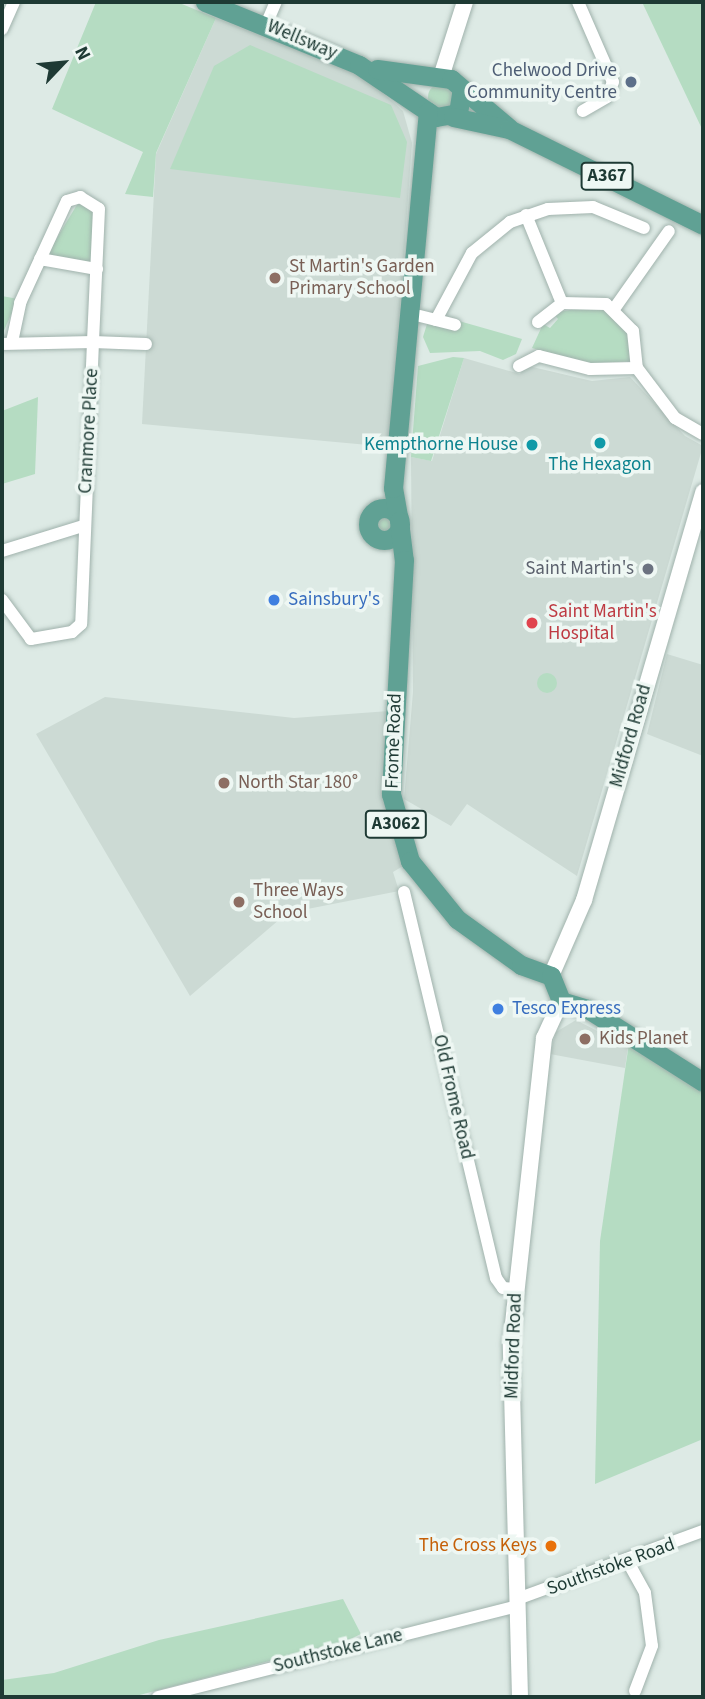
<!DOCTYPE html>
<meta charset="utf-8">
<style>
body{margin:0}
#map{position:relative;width:705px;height:1699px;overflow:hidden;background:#ddeae5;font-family:"Source Sans 3",sans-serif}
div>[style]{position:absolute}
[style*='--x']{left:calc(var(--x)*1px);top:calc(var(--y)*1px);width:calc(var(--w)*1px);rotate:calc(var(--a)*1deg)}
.built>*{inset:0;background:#ccdad4}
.green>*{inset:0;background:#b5dcc2}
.round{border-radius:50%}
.roads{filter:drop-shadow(0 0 2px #a0b2ac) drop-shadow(0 0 2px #a0b2ac)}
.street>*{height:12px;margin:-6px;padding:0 6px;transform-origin:6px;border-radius:6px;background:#fff}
.secondary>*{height:16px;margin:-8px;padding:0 8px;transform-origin:8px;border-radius:8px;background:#fff}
.primary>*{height:19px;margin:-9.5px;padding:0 9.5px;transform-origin:9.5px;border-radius:9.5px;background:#60a194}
.primary>.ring{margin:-9.5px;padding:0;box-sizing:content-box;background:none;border:19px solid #60a194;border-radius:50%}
.dots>*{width:19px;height:19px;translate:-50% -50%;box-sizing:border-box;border:4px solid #eef7f3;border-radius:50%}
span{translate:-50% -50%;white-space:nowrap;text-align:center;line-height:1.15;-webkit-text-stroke:7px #eef7f3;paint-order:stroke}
.shield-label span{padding:2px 5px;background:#eef7f3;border:2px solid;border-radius:5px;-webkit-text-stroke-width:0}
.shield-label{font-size:18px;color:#1e3a34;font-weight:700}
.street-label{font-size:19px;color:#1e3a34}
.service-label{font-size:19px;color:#4e5e75}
.right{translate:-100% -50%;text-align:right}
.education-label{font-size:19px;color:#785e54}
.left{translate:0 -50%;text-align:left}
.culture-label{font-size:19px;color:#0d838f}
.worship-label{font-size:19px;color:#5b616d}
.shop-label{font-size:19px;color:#366cbe}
.health-label{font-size:19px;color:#be3a42}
.food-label{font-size:19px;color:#c56008}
.frame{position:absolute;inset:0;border:4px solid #1e3a34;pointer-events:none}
.north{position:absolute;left:28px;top:28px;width:70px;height:70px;-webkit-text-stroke:5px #eef7f3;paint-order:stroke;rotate:64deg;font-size:19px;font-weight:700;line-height:28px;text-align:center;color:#1e3a34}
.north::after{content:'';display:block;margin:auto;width:24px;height:32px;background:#1e3a34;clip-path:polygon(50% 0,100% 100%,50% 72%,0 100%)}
</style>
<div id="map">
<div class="built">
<i style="clip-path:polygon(216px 18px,364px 76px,403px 111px,412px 143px,390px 447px,142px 424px,156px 154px)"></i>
<i style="clip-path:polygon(464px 358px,520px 374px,524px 365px,592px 381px,630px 377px,685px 436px,703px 446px,577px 876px,467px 804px,451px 826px,404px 799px,413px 692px,411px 457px,432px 461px)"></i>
<i style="clip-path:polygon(667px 654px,703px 665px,703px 756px,647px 734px)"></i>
<i style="clip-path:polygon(105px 697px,294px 718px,389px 711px,383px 798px,403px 866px,393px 872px,399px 891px,287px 913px,190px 996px,36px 734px)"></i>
<i style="clip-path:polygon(576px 1020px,628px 1047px,625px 1068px,550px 1054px,556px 1032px)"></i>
</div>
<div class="green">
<i style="clip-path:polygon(96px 2px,177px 2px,216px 18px,156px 153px,153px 197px,125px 194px,143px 152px,52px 109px)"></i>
<i style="clip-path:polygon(642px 2px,703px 2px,703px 131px)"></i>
<i style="clip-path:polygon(250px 45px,391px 105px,407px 142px,400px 198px,170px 169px,214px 66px)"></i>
<i class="round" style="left:428px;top:84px;width:26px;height:26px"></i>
<i style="clip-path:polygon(78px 203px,96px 213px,93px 264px,46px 256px)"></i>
<i style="clip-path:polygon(2px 296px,18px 299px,2px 335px)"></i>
<i style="clip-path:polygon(597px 305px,628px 329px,632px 361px,585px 364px,532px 348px,543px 324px,550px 328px,558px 319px,553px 313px)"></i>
<i style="clip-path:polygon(459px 321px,522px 339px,516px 354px,503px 360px,480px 351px,430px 353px,423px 337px,427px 324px,455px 331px)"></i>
<i style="clip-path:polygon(453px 357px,464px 358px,431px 461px,411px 457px,418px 366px)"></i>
<i style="clip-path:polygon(38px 397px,35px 474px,2px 484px,2px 411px)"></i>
<i class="round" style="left:374px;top:515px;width:18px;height:18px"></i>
<i class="round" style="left:537px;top:673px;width:20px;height:20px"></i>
<i style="clip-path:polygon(629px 1043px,703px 1093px,703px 1439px,595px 1484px,600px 1241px)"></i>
<i style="clip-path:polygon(343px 1599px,361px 1634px,346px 1641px,132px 1697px,2px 1697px,2px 1680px,54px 1673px,159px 1640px)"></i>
</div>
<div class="roads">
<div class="street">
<i style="--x:578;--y:2;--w:87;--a:66.4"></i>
<i style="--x:613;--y:82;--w:16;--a:112"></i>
<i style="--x:607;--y:97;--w:28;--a:150"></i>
<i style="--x:266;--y:25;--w:25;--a:-67"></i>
<i style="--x:2;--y:29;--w:30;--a:-66"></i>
<i style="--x:526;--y:215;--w:95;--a:67.8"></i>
<i style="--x:40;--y:259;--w:58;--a:10"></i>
<i style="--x:614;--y:309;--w:95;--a:-54.8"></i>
<i style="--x:420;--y:316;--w:36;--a:14"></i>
<i style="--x:436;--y:320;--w:76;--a:-61.8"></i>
<i style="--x:472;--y:253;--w:49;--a:-39.2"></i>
<i style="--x:510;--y:222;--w:40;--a:-18.9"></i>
<i style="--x:548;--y:209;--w:45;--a:-2.5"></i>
<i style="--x:593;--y:207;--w:55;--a:22.4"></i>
<i style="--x:538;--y:322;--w:31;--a:-38"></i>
<i style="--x:562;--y:303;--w:44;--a:1.3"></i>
<i style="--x:606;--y:304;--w:38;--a:45"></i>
<i style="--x:633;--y:331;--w:37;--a:84"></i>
<i style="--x:12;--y:342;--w:40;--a:-78"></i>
<i style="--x:20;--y:303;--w:112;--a:-65.3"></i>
<i style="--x:67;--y:201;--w:14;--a:-17"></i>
<i style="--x:80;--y:197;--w:22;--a:32"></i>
<i style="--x:99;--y:209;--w:133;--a:92.6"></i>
<i style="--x:93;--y:342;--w:53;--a:2.2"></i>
<i style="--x:2;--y:344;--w:91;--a:-1.3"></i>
<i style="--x:93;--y:342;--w:282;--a:92.4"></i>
<i style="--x:81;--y:624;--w:12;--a:138"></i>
<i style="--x:72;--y:632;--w:42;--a:170.3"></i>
<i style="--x:31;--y:639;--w:49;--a:-126.6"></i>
<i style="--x:519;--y:366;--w:22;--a:-27"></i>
<i style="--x:539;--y:356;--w:53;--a:14.3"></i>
<i style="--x:590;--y:369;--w:47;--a:-1.2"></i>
<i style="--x:637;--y:368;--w:63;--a:52.8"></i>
<i style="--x:675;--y:418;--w:32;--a:30"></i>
<i style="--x:2;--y:551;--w:85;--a:-17.2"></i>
<i style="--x:404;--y:892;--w:397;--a:76.6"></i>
<i style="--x:496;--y:1278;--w:12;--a:55"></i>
<i style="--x:503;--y:1288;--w:12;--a:5"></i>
<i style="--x:628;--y:1562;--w:35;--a:61"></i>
<i style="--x:645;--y:1593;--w:53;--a:82.5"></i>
<i style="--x:652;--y:1646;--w:48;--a:110.7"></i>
<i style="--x:517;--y:1599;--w:198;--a:-20.1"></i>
<i style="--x:158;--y:1697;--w:370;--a:-14.2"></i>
</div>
<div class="secondary">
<i style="--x:441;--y:77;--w:79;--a:-72.3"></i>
<i style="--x:551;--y:976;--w:83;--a:-66.5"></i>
<i style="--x:584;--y:900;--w:425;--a:-73.7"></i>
<i style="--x:520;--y:1697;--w:355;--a:-91.5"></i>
<i style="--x:511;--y:1342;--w:306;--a:-83.8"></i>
<i style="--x:544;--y:1038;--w:41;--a:-65.3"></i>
</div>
<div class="primary">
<i style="--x:205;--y:2;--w:166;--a:22.2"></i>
<i style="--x:359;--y:65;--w:93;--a:34"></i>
<i style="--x:436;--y:117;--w:22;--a:-10"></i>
<i style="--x:458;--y:113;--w:24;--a:-81"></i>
<i style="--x:377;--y:69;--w:75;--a:7.7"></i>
<i style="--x:451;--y:79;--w:76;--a:40.2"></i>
<i style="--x:453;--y:117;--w:57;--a:12.1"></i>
<i style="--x:509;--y:129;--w:216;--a:26.3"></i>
<i class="ring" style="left:368px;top:508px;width:13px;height:13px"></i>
<i style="--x:398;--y:516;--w:28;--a:-100"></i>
<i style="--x:393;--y:488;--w:378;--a:-84.7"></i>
<i style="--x:399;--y:521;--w:39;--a:83"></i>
<i style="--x:404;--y:560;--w:234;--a:93.2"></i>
<i style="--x:391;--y:794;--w:70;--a:74.2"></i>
<i style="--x:410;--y:861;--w:75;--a:51"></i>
<i style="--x:457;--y:919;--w:79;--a:35.7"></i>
<i style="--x:521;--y:965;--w:32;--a:20"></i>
<i style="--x:551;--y:976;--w:27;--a:68"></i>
<i style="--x:561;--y:1001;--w:28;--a:17"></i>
<i style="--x:588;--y:1009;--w:136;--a:32.4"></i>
</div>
</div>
<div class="dots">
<i style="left:631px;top:82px;background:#5c6f8a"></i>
<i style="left:275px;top:278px;background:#8d6e63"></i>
<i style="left:600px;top:443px;background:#0f9aa8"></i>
<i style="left:532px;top:445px;background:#0f9aa8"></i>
<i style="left:648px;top:569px;background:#6b7280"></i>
<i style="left:274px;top:600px;background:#3f7fe0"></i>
<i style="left:532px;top:623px;background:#e0444e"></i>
<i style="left:224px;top:783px;background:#8d6e63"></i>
<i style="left:239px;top:902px;background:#8d6e63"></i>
<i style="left:498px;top:1009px;background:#3f7fe0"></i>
<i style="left:585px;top:1039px;background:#8d6e63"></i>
<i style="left:551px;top:1546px;background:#e8710a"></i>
</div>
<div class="shield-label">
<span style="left:607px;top:176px">A367</span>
<span style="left:396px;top:824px">A3062</span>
</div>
<div class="street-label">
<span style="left:302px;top:40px;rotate:23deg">Wellsway</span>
<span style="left:89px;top:431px;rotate:-87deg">Cranmore Place</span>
<span style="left:631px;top:736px;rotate:-74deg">Midford Road</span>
<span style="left:394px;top:741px;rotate:-88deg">Frome Road</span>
<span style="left:453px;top:1097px;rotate:77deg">Old Frome Road</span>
<span style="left:514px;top:1346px;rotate:-88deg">Midford Road</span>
<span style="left:611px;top:1567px;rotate:-20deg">Southstoke Road</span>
<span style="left:338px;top:1651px;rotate:-14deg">Southstoke Lane</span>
</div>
<div class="service-label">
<span class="right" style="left:617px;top:82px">Chelwood Drive<br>Community Centre</span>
</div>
<div class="education-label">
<span class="left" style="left:289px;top:278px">St Martin's Garden<br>Primary School</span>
<span class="left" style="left:238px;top:783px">North Star 180°</span>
<span class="left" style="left:253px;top:902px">Three Ways<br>School</span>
<span class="left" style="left:599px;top:1039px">Kids Planet</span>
</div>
<div class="culture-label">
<span class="right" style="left:518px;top:445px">Kempthorne House</span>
<span style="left:600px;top:465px">The Hexagon</span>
</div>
<div class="worship-label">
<span class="right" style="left:634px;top:569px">Saint Martin's</span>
</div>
<div class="shop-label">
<span class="left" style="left:288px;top:600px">Sainsbury's</span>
<span class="left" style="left:512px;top:1009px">Tesco Express</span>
</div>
<div class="health-label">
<span class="left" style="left:548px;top:623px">Saint Martin's<br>Hospital</span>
</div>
<div class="food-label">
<span class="right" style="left:537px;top:1546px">The Cross Keys</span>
</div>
<div class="frame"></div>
<div class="north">N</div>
</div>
